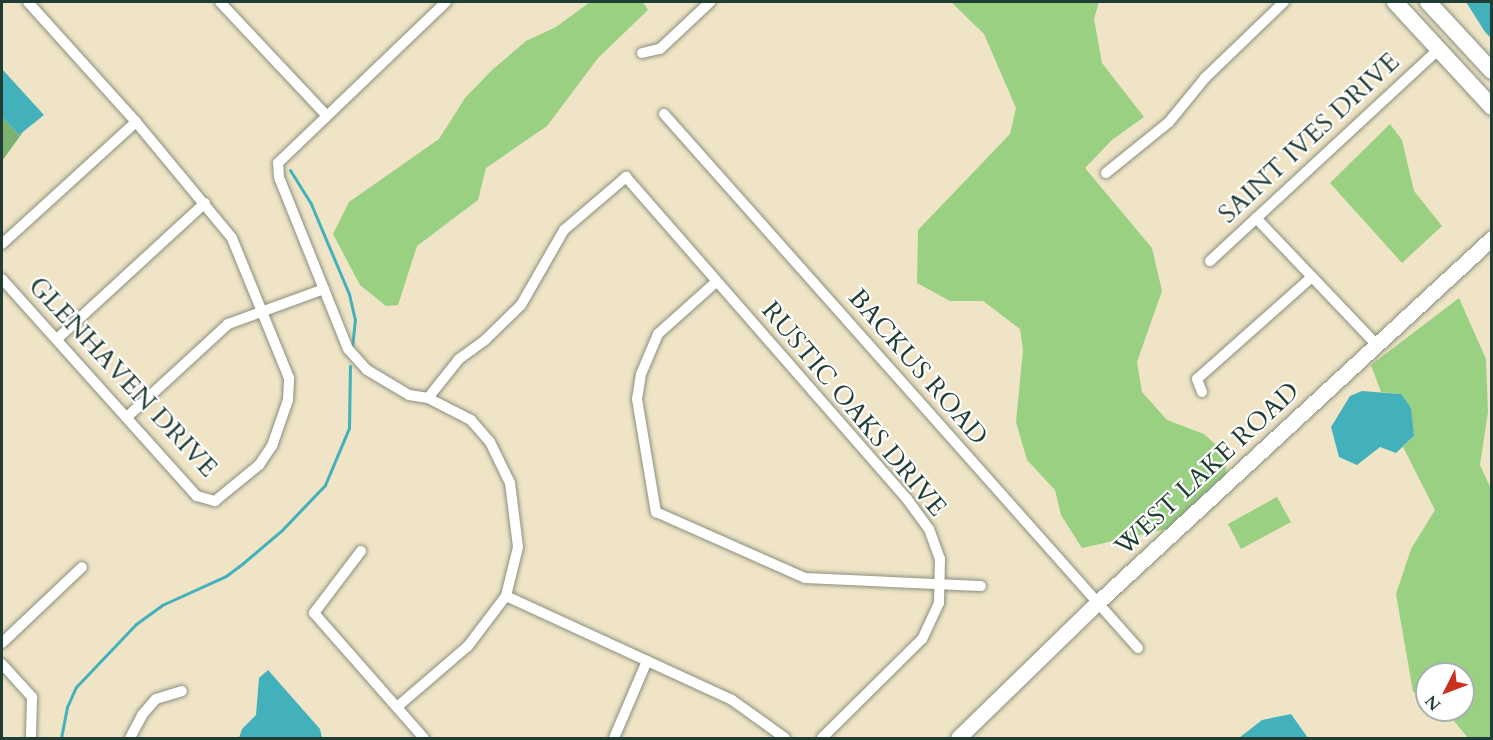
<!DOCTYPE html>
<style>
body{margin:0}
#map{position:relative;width:1493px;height:740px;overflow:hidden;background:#f0e4c7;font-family:Cardo,serif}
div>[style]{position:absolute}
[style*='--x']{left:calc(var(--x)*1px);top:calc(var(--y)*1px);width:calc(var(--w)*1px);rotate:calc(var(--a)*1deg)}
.green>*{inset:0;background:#9ad082}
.forest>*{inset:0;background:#7bb270}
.water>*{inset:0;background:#42b1bc}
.stream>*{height:3px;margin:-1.5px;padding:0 1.5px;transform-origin:1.5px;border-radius:1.5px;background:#42b1bc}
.roads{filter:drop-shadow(0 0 2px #88907e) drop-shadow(0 0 2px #88907e)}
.street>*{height:10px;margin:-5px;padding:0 5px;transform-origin:5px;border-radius:5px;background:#fff}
.secondary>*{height:15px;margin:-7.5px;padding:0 7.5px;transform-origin:7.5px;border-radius:7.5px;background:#fff}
.primary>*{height:16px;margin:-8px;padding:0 8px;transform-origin:8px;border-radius:8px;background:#fff}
span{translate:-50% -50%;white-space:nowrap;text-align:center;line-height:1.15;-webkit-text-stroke:4.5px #fff;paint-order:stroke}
.street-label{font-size:26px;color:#1f3d34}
.frame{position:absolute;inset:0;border:3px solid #1f3d34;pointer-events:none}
.north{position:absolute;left:1415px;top:662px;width:60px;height:60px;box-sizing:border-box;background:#fff;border:2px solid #a5b1ae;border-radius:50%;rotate:228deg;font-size:16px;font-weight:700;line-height:24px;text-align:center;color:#1f3d34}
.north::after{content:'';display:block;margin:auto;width:21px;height:27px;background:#c8321e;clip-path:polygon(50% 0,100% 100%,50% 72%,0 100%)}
</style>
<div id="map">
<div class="green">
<i style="clip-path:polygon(590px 2px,643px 2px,648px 10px,598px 58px,547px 126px,486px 168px,478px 200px,417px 246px,398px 305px,386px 306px,360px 285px,333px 234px,349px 202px,439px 139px,465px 98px,492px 70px,526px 41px,556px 27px)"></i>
<i style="clip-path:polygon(951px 2px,1099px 2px,1094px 19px,1102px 63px,1144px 117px,1112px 140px,1085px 168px,1152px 248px,1162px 291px,1137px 362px,1142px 392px,1167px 420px,1204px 434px,1227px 455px,1225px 478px,1171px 528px,1082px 548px,1061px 515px,1055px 490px,1027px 460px,1016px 422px,1023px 350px,1020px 329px,983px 301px,950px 301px,917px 283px,918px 230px,1010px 134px,1016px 108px,984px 34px)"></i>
<i style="clip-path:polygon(1390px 124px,1402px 140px,1414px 191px,1442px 226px,1402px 263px,1330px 183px)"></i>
<i style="clip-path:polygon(1459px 298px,1486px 359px,1488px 412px,1480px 465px,1492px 491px,1491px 738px,1468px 738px,1445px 710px,1463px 710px,1463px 674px,1427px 674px,1427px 698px,1413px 692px,1396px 594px,1411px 549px,1435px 510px,1403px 447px,1414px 436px,1401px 394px,1381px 392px,1371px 365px)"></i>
<i style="clip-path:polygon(1277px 497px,1291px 522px,1241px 549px,1228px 524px)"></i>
</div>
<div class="forest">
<i style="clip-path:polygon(2px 117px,19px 135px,23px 132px,2px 161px)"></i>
</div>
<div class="water">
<i style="clip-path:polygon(1466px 2px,1491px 2px,1491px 38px,1485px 32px)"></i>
<i style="clip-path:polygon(2px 69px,44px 115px,19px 135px,2px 117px)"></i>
<i style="clip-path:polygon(1362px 391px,1401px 394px,1411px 408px,1414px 436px,1396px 453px,1380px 447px,1357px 465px,1339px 457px,1331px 427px,1350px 396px)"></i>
<i style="clip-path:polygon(268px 670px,320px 729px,322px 738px,239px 738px,242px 729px,256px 715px,259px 678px)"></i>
<i style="clip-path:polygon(1291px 714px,1308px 738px,1239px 738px,1262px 720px)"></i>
</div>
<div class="stream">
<i style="--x:290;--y:170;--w:40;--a:58"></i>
<i style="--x:311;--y:204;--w:98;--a:67.1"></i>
<i style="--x:349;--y:294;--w:26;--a:77"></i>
<i style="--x:355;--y:319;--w:28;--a:96"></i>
<i style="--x:61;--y:738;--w:32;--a:-79"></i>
<i style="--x:67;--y:707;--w:22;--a:-66"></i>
<i style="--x:76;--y:687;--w:87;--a:-46.4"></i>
<i style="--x:136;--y:624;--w:32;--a:-36"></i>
<i style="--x:162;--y:605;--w:70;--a:-24.4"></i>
<i style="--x:226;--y:576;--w:20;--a:-37"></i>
<i style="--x:242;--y:564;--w:52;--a:-40.4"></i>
<i style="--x:282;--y:530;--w:62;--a:-46.3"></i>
<i style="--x:325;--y:485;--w:62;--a:-67.2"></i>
<i style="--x:349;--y:428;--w:62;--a:-89.1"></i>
</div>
<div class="roads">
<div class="street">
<i style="--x:220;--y:2;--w:155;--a:46.8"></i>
<i style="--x:642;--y:53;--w:18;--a:-13"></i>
<i style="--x:660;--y:49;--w:69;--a:-43.2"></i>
<i style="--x:664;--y:114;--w:714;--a:48.41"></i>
<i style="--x:1106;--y:173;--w:81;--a:-39"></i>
<i style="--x:1169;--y:122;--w:57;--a:-50.7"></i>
<i style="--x:1205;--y:78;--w:110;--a:-43.9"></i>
<i style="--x:1256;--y:218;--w:175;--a:46.4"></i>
<i style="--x:2;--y:244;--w:181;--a:-42.3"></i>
<i style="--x:1210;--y:261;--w:312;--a:-42.8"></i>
<i style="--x:2;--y:279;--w:292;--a:48.1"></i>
<i style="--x:197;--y:496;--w:19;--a:16"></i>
<i style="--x:215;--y:501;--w:57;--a:-39.3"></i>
<i style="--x:259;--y:465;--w:23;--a:-56"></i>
<i style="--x:272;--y:446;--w:49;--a:-70.8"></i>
<i style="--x:288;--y:400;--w:22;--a:-87"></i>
<i style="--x:289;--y:378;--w:151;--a:-112.2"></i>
<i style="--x:232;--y:238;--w:151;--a:-129.6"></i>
<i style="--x:136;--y:122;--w:161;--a:-132"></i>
<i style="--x:716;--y:282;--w:78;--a:138.1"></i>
<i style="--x:658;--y:334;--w:43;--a:113"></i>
<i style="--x:641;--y:374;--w:25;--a:99"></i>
<i style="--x:637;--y:399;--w:115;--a:80.5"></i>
<i style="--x:656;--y:512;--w:163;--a:23.9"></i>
<i style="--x:805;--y:578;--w:176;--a:2.6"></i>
<i style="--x:57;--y:339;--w:201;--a:-42.6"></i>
<i style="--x:1202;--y:392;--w:14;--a:-111"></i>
<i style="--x:1197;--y:379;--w:154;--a:-41.6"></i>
<i style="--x:428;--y:398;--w:50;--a:-51.5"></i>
<i style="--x:459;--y:359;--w:32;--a:-36"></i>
<i style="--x:485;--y:340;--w:50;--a:-44.2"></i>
<i style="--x:521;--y:305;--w:86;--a:-60.2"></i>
<i style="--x:564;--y:230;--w:82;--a:-40.5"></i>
<i style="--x:626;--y:177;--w:427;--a:48.9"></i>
<i style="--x:907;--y:499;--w:37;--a:54"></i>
<i style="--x:929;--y:529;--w:32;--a:70"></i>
<i style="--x:940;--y:559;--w:44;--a:91.3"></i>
<i style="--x:939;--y:603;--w:40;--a:115"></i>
<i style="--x:922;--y:639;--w:141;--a:135.3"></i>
<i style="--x:127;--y:417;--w:137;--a:-42.6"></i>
<i style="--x:228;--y:324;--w:102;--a:-20"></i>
<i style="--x:361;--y:551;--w:78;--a:127.2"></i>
<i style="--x:314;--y:613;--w:167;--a:48.7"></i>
<i style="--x:506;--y:596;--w:249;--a:24.7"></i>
<i style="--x:732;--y:700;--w:65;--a:35.6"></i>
<i style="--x:2;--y:643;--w:110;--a:-43.5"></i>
<i style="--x:2;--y:664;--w:45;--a:47.7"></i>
<i style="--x:32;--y:697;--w:41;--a:91.4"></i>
<i style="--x:397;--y:707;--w:94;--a:-40.7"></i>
<i style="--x:468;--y:646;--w:63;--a:-52.8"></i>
<i style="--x:506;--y:596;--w:50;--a:-76.2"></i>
<i style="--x:518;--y:547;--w:64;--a:-97.1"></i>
<i style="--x:510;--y:483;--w:46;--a:-116"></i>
<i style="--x:490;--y:442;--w:29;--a:-131"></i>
<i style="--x:471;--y:420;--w:48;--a:-152.9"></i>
<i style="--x:428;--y:398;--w:19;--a:-171"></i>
<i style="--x:409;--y:395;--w:49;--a:-149.2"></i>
<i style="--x:367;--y:370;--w:28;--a:-132"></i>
<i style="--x:348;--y:349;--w:185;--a:-111.9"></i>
<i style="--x:279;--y:177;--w:14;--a:-94"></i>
<i style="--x:278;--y:163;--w:233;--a:-43.8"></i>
<i style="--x:130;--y:738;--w:26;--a:-62"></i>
<i style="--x:142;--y:715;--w:21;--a:-49"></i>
<i style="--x:156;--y:699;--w:27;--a:-17"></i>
<i style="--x:614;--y:738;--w:84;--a:-66.8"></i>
</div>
<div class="secondary">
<i style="--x:958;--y:738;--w:194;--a:-44.2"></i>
<i style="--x:1097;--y:603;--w:538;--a:-42.74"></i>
</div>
<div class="primary">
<i style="--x:1395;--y:2;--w:143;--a:47.3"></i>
<i style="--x:1428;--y:2;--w:94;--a:47.2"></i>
</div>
</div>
<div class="street-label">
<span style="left:1309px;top:138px;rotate:-43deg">SAINT IVES DRIVE</span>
<span style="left:918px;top:367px;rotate:49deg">BACKUS ROAD</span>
<span style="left:123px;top:377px;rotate:47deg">GLENHAVEN DRIVE</span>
<span style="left:854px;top:409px;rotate:50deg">RUSTIC OAKS DRIVE</span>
<span style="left:1207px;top:469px;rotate:-43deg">WEST LAKE ROAD</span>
</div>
<div class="frame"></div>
<div class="north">N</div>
</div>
